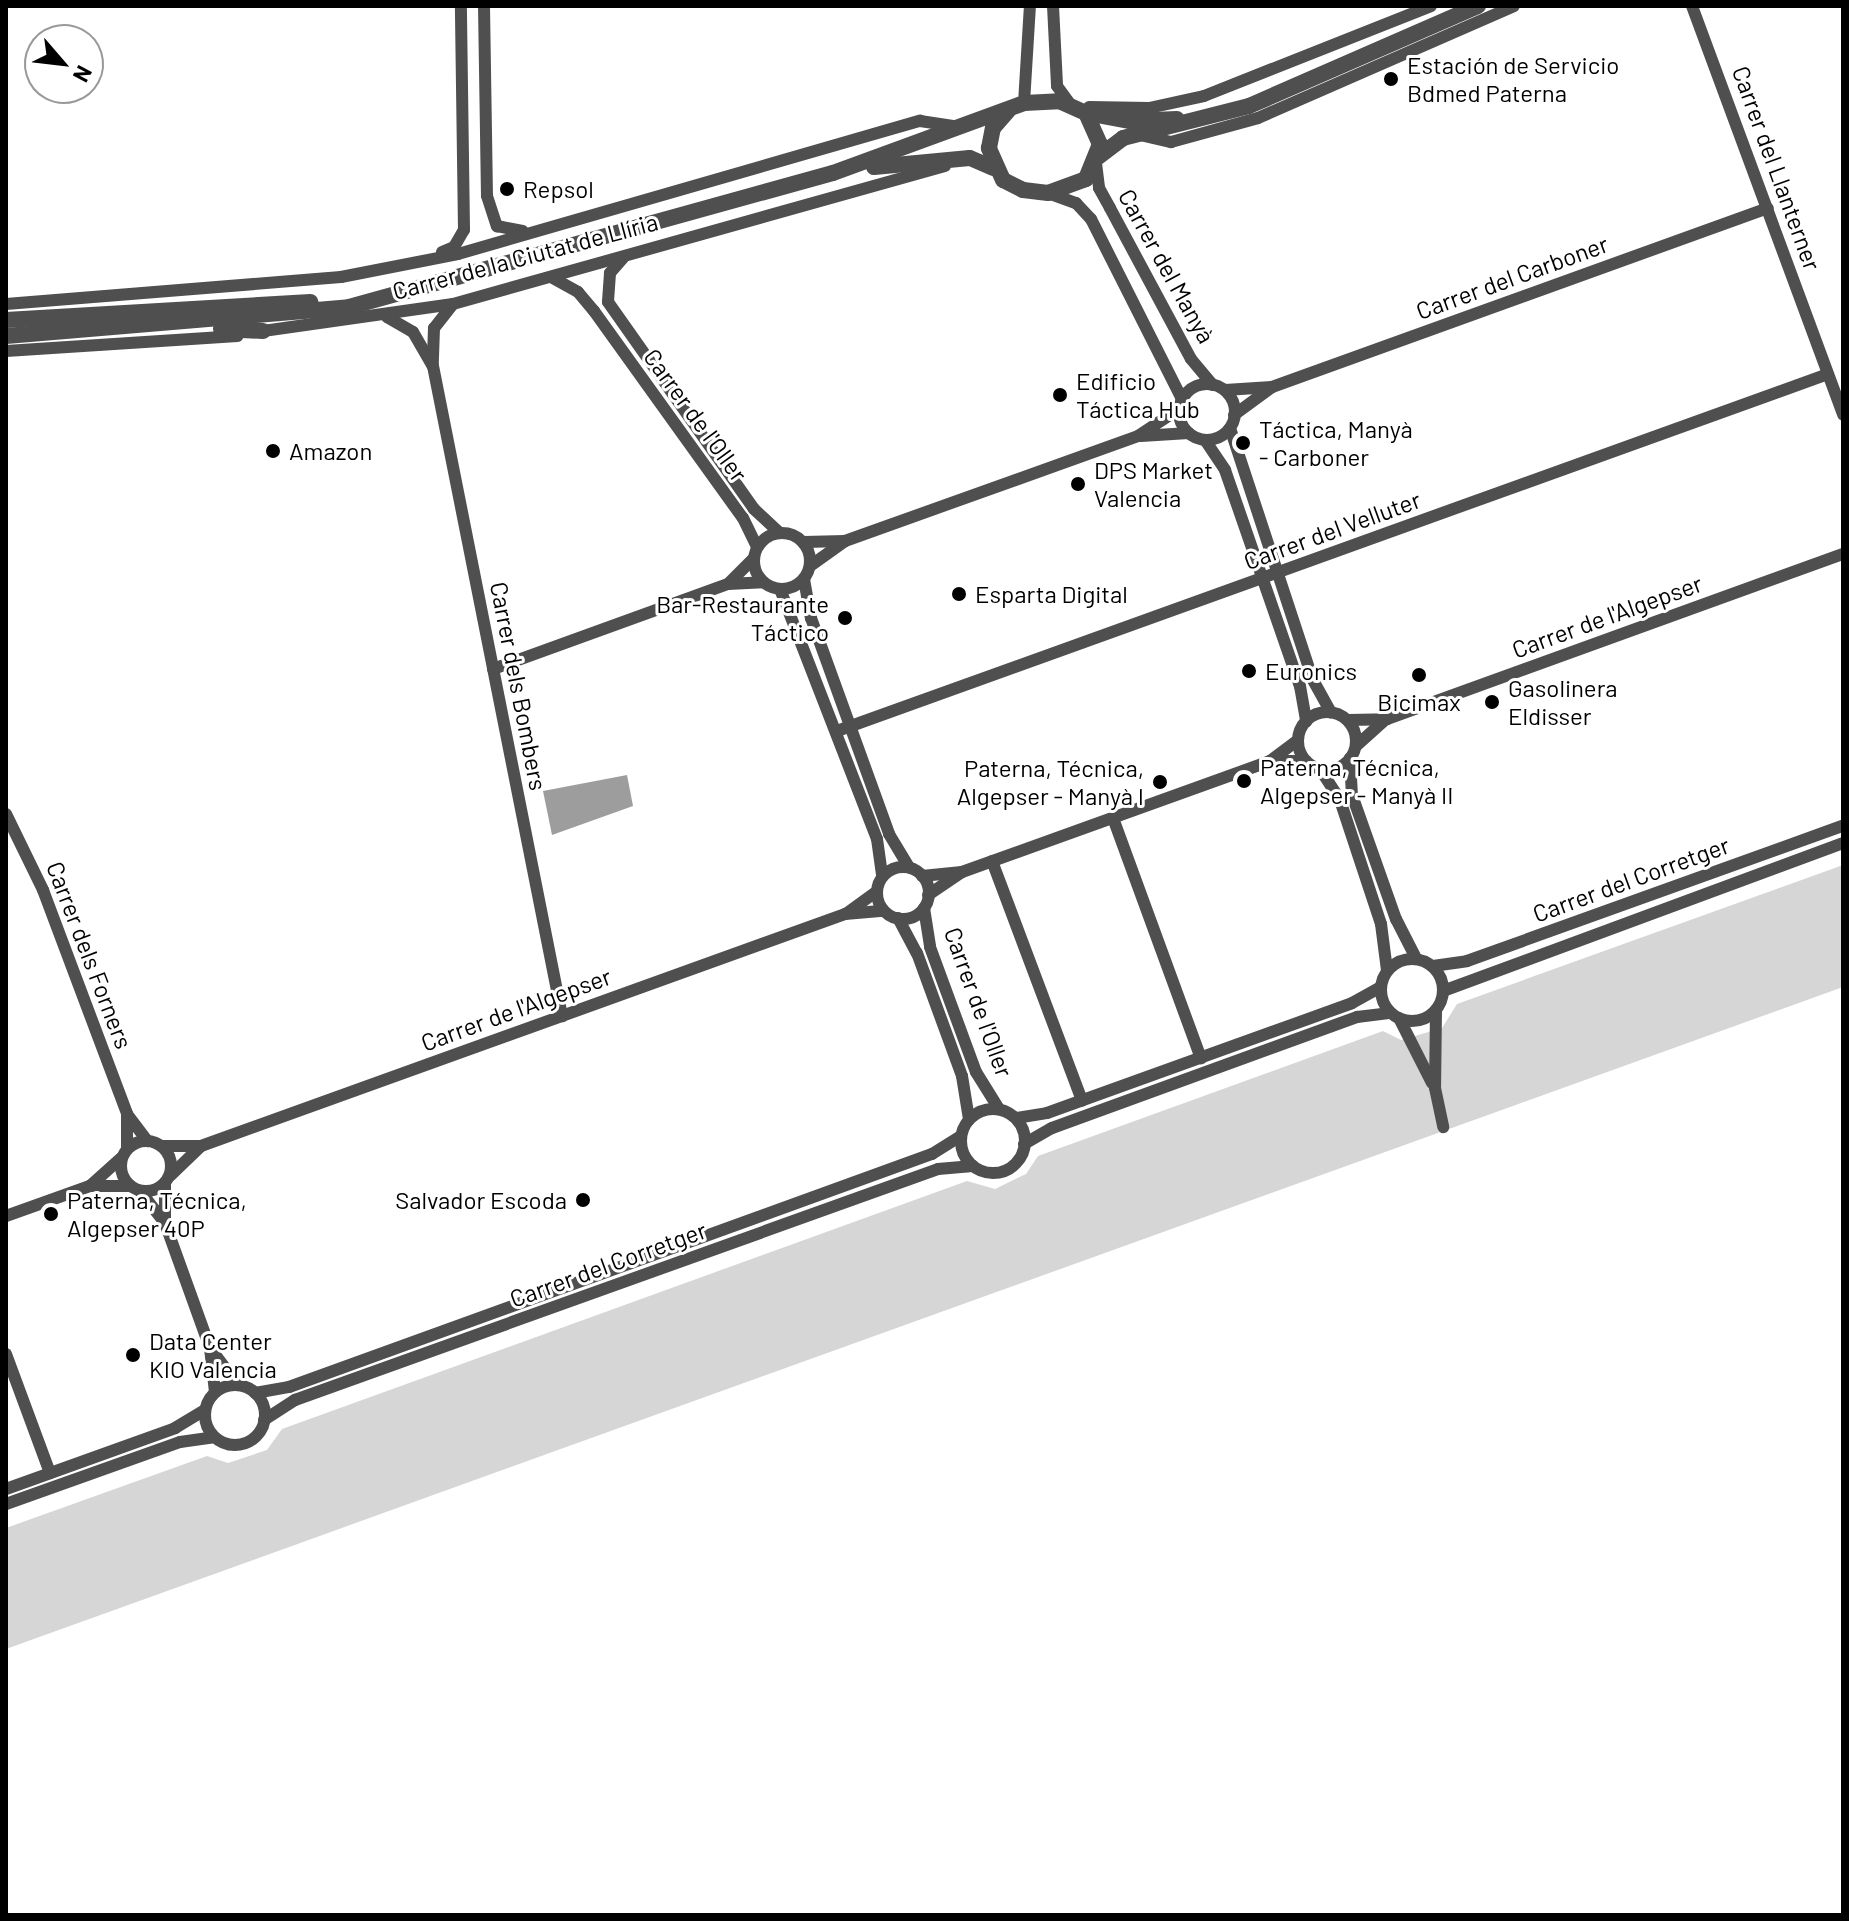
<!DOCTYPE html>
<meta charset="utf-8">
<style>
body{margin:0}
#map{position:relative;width:1849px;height:1921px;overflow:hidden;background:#fff;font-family:Barlow,sans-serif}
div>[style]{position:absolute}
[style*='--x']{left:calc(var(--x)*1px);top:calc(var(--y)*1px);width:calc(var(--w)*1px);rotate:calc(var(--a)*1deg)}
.green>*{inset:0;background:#d6d6d6}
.water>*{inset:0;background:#9d9d9d}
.minor>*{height:12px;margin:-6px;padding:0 6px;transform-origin:6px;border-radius:6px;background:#4f4f4f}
.minor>.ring{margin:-6px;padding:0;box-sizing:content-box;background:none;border:12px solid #4f4f4f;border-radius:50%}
.tertiary>*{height:16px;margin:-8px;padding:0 8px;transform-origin:8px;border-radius:8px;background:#4f4f4f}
.dots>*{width:22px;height:22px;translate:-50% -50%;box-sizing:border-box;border:4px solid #fff;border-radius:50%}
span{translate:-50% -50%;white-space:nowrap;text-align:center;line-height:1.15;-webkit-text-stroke:6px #fff;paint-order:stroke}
.poi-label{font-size:24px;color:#000}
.left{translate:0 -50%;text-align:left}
.right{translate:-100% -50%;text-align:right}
.street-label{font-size:24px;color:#000}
.frame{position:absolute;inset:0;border:8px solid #000;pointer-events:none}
.north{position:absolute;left:24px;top:24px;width:80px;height:80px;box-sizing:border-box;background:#fff;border:2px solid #999;border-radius:50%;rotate:118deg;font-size:22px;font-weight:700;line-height:32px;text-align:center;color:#000}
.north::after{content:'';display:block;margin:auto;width:28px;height:36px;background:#000;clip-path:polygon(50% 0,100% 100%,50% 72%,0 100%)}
</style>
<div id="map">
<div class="green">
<i style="clip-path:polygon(1843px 865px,1843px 987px,6px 1649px,6px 1528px,207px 1456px,228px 1463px,267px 1450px,282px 1429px,967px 1181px,995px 1189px,1026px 1174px,1038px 1156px,1383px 1031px,1401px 1040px,1442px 1028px,1457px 1004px)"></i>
</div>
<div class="water">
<i style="clip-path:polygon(627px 775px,633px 806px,552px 835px,543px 791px)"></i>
</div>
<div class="minor">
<i style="--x:484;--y:6;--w:190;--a:89.1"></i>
<i style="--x:487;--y:196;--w:32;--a:72"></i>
<i style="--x:497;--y:226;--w:26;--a:11"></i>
<i style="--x:1053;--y:6;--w:80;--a:87.1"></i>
<i style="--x:1057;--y:86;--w:22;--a:54"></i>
<i style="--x:1692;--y:6;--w:436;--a:69.7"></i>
<i style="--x:1024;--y:103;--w:97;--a:-86.5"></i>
<i style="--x:1089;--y:107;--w:60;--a:1"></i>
<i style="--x:1149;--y:108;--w:56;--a:-12.3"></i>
<i style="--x:1204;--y:96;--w:244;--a:-21.6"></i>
<i style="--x:1140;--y:135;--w:32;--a:13"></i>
<i style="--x:1171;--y:142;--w:90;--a:-15.4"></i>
<i style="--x:1258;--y:118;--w:279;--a:-23.6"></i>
<i style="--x:1096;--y:163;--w:25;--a:83"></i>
<i style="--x:1099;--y:188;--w:23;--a:61"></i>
<i style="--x:1110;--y:208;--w:171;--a:61.8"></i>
<i style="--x:1191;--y:359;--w:34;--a:50"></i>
<i style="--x:1048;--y:193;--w:30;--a:20"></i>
<i style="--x:1076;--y:203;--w:22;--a:47"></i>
<i style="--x:1091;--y:219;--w:202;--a:63.2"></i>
<i style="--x:442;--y:252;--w:13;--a:-23"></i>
<i style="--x:454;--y:247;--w:20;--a:-60"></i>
<i style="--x:464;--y:230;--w:224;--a:-90.8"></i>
<i style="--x:623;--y:258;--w:20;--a:131"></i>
<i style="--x:610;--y:273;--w:29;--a:94"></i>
<i style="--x:608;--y:302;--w:253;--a:54.8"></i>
<i style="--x:754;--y:509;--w:34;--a:43"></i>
<i style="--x:551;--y:277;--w:31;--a:29"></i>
<i style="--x:578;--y:292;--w:25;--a:50"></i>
<i style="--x:594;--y:311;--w:255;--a:54.3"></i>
<i style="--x:743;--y:518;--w:32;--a:64"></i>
<i style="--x:6;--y:304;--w:336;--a:-4.6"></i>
<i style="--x:341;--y:277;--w:119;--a:-11.1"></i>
<i style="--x:458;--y:254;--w:481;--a:-16.1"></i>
<i style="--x:920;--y:121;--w:40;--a:8.5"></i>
<i style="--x:453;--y:304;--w:31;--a:128"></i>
<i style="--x:434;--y:328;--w:38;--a:92"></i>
<i style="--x:433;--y:366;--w:663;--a:78.77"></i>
<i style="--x:387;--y:317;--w:30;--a:30"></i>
<i style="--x:413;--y:332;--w:39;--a:60"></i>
<i style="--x:256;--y:332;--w:199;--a:-8.1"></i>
<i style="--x:453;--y:304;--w:511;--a:-15.67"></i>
<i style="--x:6;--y:351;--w:232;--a:-3.7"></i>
<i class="ring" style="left:1179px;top:384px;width:44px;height:44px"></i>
<i style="--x:1225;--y:390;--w:47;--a:-3.7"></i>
<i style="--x:1272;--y:387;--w:527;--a:-19.84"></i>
<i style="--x:1234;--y:415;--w:47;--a:-36.4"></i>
<i style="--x:1230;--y:428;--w:265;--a:71.8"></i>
<i style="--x:1313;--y:680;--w:37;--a:61"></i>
<i style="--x:1141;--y:436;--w:48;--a:-3.6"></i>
<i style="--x:1205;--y:440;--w:36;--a:56"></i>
<i style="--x:1225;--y:470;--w:229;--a:70.9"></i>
<i style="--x:1300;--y:686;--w:36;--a:80"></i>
<i class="ring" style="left:754px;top:533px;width:44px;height:44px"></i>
<i style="--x:804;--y:542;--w:41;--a:-1.4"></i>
<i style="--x:810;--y:566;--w:43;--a:-35.5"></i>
<i style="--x:845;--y:541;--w:311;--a:-19.7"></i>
<i style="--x:1138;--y:436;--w:49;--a:-33.4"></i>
<i style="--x:804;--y:579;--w:40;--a:80"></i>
<i style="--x:811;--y:618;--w:230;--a:70.1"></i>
<i style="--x:889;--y:834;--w:39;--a:59"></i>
<i style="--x:728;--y:584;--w:35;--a:-45"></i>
<i style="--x:780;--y:589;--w:268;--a:68.8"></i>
<i style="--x:877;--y:839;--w:37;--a:82"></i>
<i style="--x:493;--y:669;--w:250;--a:-19.9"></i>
<i style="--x:728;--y:584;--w:35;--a:-3"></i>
<i class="ring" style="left:1298px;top:712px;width:46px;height:46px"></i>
<i style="--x:1348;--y:720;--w:39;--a:-1"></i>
<i style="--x:1387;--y:719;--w:485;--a:-19.9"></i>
<i style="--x:837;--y:731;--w:1053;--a:-19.81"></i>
<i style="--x:1356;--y:746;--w:40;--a:-42"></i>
<i style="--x:1350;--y:758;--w:37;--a:87"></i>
<i style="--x:1352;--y:795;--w:132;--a:70.5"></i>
<i style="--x:1396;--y:919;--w:44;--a:62.9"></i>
<i style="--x:1270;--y:761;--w:36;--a:0"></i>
<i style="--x:1320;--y:769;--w:37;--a:57"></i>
<i style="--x:1340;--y:800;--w:131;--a:71.7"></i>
<i style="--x:1381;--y:924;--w:46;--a:82.6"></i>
<i style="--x:6;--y:814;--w:85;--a:64"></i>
<i style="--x:43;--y:890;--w:239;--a:69.4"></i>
<i style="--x:127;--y:1114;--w:34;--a:53"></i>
<i style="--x:1113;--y:818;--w:256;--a:69.9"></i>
<i style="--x:992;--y:861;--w:256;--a:69.4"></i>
<i class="ring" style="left:877px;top:867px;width:40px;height:40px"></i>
<i style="--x:922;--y:876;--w:40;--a:-5.7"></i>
<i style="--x:962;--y:872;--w:327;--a:-19.8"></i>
<i style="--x:1270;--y:761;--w:35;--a:-37"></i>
<i style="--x:928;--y:895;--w:41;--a:-34.1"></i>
<i style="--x:924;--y:908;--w:39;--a:81"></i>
<i style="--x:930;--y:947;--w:133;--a:69.8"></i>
<i style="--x:976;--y:1072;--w:44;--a:58.1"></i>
<i style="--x:847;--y:913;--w:37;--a:-36"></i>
<i style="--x:898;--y:918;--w:40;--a:62"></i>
<i style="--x:917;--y:953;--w:131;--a:69.9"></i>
<i style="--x:962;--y:1076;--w:44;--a:80.8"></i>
<i class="ring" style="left:1381px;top:959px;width:50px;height:50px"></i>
<i style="--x:1433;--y:966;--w:34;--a:-8"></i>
<i style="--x:1467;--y:961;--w:400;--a:-19.8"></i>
<i style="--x:1443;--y:991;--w:427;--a:-20.3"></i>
<i style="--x:1436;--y:1010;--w:78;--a:90.7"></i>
<i style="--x:1435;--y:1088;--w:40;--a:78"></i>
<i style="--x:1399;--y:1018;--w:73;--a:63.1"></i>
<i class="ring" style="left:961px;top:1109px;width:52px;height:52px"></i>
<i style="--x:1016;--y:1118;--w:31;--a:-9"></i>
<i style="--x:1047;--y:1113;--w:324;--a:-19.8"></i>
<i style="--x:1352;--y:1003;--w:33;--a:-29"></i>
<i class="ring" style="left:121px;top:1141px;width:38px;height:38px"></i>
<i style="--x:1024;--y:1144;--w:32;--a:-30"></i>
<i style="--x:1052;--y:1128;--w:325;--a:-20"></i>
<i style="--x:1357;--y:1017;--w:34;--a:-7"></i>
<i style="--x:162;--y:1146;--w:39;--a:0"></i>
<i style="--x:201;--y:1146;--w:685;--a:-19.81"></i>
<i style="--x:845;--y:914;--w:38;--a:-5"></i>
<i style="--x:127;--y:1149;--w:35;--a:-90"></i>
<i style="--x:170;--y:1176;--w:43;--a:-44.1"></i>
<i style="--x:90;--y:1186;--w:42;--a:-42.1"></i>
<i style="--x:140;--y:1191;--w:41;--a:52"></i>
<i style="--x:165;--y:1223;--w:133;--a:70.2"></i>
<i style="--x:210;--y:1348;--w:44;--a:83.5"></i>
<i style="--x:6;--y:1216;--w:89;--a:-19.7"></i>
<i style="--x:90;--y:1186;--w:40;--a:0"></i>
<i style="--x:165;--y:1223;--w:40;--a:-90"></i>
<i style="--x:211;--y:1349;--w:45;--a:53.1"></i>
<i style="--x:6;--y:1354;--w:127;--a:69.7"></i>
<i class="ring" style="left:205px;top:1385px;width:48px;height:48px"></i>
<i style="--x:255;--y:1393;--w:35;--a:-10"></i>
<i style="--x:289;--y:1387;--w:684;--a:-19.92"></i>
<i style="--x:932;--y:1154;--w:34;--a:-32"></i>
<i style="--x:264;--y:1420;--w:37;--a:-33"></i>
<i style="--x:295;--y:1400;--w:683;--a:-19.76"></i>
<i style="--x:938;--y:1169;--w:35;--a:-5"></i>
<i style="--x:6;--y:1489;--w:180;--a:-19.8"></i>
<i style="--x:175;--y:1428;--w:35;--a:-31"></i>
<i style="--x:6;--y:1504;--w:185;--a:-19.6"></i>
<i style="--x:180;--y:1442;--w:34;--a:-8"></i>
</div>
<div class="tertiary">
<i style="--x:1086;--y:113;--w:45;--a:10.3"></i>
<i style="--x:1130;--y:121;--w:47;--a:-2.4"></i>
<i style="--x:1098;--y:157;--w:31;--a:-37"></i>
<i style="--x:1123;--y:138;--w:130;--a:-14.3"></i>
<i style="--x:1249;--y:106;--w:250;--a:-23.6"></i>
<i style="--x:874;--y:167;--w:96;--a:-5.4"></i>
<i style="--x:970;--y:158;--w:25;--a:23"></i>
<i style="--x:6;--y:320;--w:305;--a:-3.4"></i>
<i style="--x:221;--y:329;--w:42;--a:2.7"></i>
<i style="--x:6;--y:336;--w:344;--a:-4.8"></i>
<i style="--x:349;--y:307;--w:502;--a:-15.48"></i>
<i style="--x:833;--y:173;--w:203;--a:-20.1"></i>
<i style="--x:1024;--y:103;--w:35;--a:-3"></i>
<i style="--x:1059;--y:101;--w:30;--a:24"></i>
<i style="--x:1086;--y:113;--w:34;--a:66"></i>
<i style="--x:1100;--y:144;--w:38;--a:112"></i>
<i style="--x:1086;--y:179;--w:40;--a:159.8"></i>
<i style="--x:1048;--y:193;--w:25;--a:-173"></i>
<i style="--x:1023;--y:190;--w:22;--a:-153"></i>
<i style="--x:1003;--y:180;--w:35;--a:-114"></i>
<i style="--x:989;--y:148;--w:20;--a:-79"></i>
<i style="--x:993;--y:128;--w:23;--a:-49"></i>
</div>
<div class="dots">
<i style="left:1391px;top:79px;background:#000"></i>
<i style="left:507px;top:189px;background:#000"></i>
<i style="left:1060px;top:395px;background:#000"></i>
<i style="left:1243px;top:443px;background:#000"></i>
<i style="left:273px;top:451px;background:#000"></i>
<i style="left:1078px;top:484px;background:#000"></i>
<i style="left:959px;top:594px;background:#000"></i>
<i style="left:845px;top:618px;background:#000"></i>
<i style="left:1249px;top:671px;background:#000"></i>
<i style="left:1419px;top:675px;background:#000"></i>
<i style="left:1492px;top:702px;background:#000"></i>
<i style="left:1244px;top:781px;background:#000"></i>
<i style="left:1160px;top:782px;background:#000"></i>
<i style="left:583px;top:1200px;background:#000"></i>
<i style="left:51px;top:1214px;background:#000"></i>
<i style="left:133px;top:1355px;background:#000"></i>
</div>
<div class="poi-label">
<span class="left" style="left:1407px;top:79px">Estación de Servicio<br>Bdmed Paterna</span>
<span class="left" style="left:523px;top:189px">Repsol</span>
<span class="left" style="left:1076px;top:395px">Edificio<br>Táctica Hub</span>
<span class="left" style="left:1259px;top:443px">Táctica, Manyà<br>- Carboner</span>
<span class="left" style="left:289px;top:451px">Amazon</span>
<span class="left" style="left:1094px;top:484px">DPS Market<br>Valencia</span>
<span class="left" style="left:975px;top:594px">Esparta Digital</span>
<span class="right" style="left:829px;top:618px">Bar-Restaurante<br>Táctico</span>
<span class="left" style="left:1265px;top:671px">Euronics</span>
<span class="left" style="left:1508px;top:702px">Gasolinera<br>Eldisser</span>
<span style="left:1419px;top:702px">Bicimax</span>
<span class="left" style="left:1260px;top:781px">Paterna, Técnica,<br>Algepser - Manyà II</span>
<span class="right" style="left:1144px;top:782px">Paterna, Técnica,<br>Algepser - Manyà I</span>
<span class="left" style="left:67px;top:1214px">Paterna, Técnica,<br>Algepser 40P</span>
<span class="right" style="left:567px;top:1200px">Salvador Escoda</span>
<span class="left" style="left:149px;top:1355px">Data Center<br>KIO Valencia</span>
</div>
<div class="street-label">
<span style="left:1777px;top:168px;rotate:70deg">Carrer del Llanterner</span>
<span style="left:525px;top:256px;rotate:-15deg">Carrer de la Ciutat de Llíria</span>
<span style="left:1167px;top:266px;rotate:61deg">Carrer del Manyà</span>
<span style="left:1512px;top:277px;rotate:-20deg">Carrer del Carboner</span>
<span style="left:696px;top:415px;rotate:54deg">Carrer de l'Oller</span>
<span style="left:1332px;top:530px;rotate:-20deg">Carrer del Velluter</span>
<span style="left:1607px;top:616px;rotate:-20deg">Carrer de l'Algepser</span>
<span style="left:519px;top:686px;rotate:79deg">Carrer dels Bombers</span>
<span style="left:1631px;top:879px;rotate:-20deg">Carrer del Corretger</span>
<span style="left:90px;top:955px;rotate:69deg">Carrer dels Forners</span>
<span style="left:979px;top:1002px;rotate:70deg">Carrer de l'Oller</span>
<span style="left:516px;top:1009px;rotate:-20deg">Carrer de l'Algepser</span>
<span style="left:608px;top:1264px;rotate:-20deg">Carrer del Corretger</span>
</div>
<div class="frame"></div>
<div class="north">N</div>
</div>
